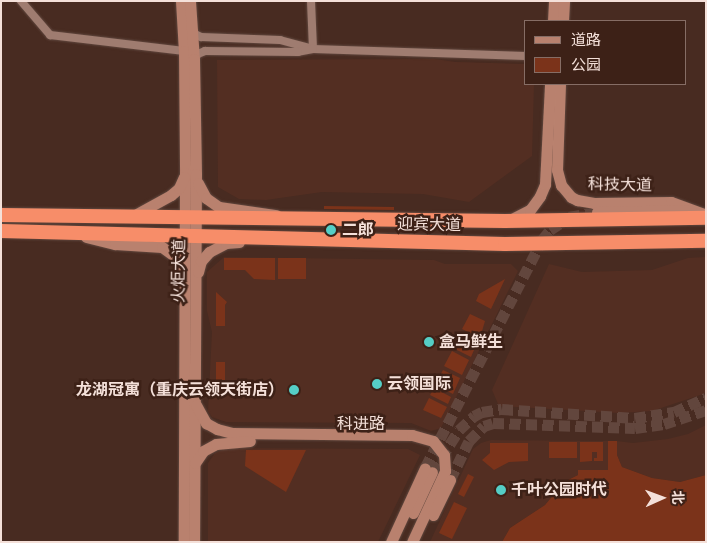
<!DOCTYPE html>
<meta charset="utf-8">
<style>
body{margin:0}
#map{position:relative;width:707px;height:543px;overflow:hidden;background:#482b21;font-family:"Source Sans 3","Noto Sans SC",sans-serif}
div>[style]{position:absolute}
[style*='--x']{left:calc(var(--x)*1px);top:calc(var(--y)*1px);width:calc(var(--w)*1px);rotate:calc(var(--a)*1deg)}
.built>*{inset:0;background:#532e22}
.green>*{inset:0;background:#7b331a}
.secondary-tunnel>*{height:11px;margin-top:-5.5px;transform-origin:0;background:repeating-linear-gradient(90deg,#62463d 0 11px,transparent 0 16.5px)}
.roads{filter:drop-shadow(0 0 1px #61483f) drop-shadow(0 0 1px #61483f)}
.street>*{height:8px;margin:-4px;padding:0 4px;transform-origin:4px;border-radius:4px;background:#9f7c70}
.secondary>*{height:11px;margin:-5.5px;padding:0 5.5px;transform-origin:5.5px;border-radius:5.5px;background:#b9816e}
.highway>*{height:14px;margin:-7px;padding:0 7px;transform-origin:7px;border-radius:7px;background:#f78d69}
.dots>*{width:14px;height:14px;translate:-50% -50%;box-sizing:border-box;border:2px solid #3d2117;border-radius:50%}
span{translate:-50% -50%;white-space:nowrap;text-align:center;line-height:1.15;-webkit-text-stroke:5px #3d2117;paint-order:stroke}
.street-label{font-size:16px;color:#f4e0d9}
.poi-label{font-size:16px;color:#f4e0d9;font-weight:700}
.left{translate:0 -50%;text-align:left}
.right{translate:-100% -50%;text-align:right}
.frame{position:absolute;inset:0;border:2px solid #f4e0d9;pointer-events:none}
.legend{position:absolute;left:524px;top:20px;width:162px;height:65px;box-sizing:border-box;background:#3d2117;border:1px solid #866d65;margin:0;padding:6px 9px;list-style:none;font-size:15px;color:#f4e0d9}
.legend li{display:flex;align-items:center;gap:10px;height:25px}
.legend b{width:25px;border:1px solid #866d65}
.north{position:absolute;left:637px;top:473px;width:50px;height:50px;-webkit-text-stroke:4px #3d2117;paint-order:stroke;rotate:88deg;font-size:14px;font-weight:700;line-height:20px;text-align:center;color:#f4e0d9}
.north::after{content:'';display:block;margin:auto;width:18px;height:22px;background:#f4e0d9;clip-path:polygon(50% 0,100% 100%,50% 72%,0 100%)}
</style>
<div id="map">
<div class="built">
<i style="clip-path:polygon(435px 59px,456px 62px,526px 64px,526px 84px,534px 84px,532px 156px,469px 202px,423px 194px,322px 192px,266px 200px,239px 199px,218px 187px,217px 60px)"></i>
<i style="clip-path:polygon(224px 257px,434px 260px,445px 264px,511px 264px,518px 271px,441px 428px,431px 431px,411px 423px,226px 422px,212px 417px,208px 411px,212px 332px,207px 311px,207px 272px)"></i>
<i style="clip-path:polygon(706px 257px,706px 393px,652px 411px,619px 413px,499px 406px,492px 390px,549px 264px,582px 272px,652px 270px,688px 258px)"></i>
<i style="clip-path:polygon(706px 425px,706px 475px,680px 482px,652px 478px,622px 467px,617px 455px,617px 441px,633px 443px,668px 439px,688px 434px)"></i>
<i style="clip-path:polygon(491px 440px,608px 441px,608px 470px,578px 475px,564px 482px,545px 505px,510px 528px,502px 542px,430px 542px,473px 449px,481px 443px)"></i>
<i style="clip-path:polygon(228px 448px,408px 449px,420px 455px,378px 542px,208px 542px,208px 463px,215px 453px)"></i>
</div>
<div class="green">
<i style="clip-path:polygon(324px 206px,394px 207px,394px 210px,324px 209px)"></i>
<i style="clip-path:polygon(224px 258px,275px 258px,275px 280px,254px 279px,245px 270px,224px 270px)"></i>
<i style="clip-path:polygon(278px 258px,306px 258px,306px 279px,278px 279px)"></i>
<i style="clip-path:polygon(505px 279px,491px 309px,476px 301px,479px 294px)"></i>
<i style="clip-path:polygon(216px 292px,227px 302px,225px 305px,225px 326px,216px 326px)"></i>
<i style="clip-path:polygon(470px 314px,485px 321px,480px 338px,462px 329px)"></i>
<i style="clip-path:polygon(461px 332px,479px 341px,475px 348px,457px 339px)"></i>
<i style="clip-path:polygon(456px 341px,474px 350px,471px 357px,453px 348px)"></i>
<i style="clip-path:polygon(452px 351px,469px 360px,462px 375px,444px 366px)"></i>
<i style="clip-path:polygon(216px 362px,225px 362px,225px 384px,216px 384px)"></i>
<i style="clip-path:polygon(443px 370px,460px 378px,453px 394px,435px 385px)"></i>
<i style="clip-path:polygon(434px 388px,451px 397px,448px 404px,430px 395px)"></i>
<i style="clip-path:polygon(429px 398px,447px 407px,441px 418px,423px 410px)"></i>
<i style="clip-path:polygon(608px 441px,617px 441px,617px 455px,622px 467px,652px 478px,680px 482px,706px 475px,706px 542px,502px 542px,510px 528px,545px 505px,564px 482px,578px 475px,578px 470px,608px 470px)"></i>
<i style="clip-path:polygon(549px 442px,577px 442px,577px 458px,549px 458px)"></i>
<i style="clip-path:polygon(580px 442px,603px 442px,603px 461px,594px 461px,594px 458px,597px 458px,597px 452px,592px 452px,592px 461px,580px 462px)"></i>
<i style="clip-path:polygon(490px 443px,528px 443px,528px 461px,509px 462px,494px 470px,482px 460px,490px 453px)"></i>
<i style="clip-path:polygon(246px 450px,306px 450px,286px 492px,245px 466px)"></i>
<i style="clip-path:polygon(468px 474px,474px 477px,464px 497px,458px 494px)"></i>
<i style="clip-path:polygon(454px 502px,467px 508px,452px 539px,439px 533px)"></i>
</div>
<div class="secondary-tunnel">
<i style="--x:425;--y:468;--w:256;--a:-62.8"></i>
<i style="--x:542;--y:240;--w:13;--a:-51"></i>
<i style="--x:550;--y:230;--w:23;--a:-34"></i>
<i style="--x:569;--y:217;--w:28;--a:-10"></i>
<i style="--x:432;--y:472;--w:50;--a:-57.3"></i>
<i style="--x:459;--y:430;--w:21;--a:-43"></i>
<i style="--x:474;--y:416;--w:9;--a:-27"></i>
<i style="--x:482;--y:412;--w:20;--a:-9"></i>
<i style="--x:502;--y:409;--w:133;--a:3.9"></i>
<i style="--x:635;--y:418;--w:39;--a:-9"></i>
<i style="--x:674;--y:412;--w:35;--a:-24"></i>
<i style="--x:450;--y:480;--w:43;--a:-64"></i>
<i style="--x:469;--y:441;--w:21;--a:-45"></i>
<i style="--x:484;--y:426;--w:9;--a:-18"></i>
<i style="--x:493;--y:423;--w:142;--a:2"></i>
<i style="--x:635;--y:428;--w:29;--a:-8"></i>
<i style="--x:664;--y:424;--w:44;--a:-18.4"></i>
</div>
<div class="roads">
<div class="street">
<i style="--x:21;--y:1;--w:45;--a:49.5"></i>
<i style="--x:50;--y:35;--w:135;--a:6.8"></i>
<i style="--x:311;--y:1;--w:48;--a:87.6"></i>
<i style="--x:313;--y:49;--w:213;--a:1.9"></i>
<i style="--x:193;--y:29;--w:5;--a:68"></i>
<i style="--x:195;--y:34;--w:7;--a:27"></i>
<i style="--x:201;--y:37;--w:79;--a:2.2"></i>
<i style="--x:280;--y:40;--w:34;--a:15"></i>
<i style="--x:313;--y:49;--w:15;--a:169"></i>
<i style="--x:298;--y:52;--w:93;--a:-179.4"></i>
<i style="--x:205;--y:51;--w:8;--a:157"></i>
<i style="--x:198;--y:54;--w:6;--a:129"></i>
</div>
<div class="secondary">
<i style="--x:181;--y:1;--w:50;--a:86.6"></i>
<i style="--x:184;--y:51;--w:122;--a:89.5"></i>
<i style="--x:185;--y:173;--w:369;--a:90.2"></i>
<i style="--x:190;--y:1;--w:58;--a:86.1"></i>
<i style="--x:194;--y:59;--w:115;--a:89"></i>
<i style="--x:196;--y:174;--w:368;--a:90.3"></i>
<i style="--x:553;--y:21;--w:20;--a:-87"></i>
<i style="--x:563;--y:21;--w:20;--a:-87"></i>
<i style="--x:560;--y:84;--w:86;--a:92"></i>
<i style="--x:557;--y:170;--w:16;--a:75"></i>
<i style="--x:561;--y:185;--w:16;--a:50"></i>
<i style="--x:571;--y:197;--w:7;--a:27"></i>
<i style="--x:577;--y:200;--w:17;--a:10"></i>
<i style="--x:594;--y:203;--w:77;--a:-0.7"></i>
<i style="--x:671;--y:202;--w:37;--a:20"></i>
<i style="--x:198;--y:183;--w:17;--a:62"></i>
<i style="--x:206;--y:198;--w:16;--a:35"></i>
<i style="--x:219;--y:207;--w:58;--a:8"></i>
<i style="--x:597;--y:212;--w:94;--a:-1.2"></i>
<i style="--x:133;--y:216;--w:43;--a:-28.9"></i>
<i style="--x:171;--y:195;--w:11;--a:-41"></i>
<i style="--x:179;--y:188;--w:12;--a:-66"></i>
<i style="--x:510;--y:220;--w:22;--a:-27"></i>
<i style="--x:530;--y:210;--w:17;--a:-54"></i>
<i style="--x:540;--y:196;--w:13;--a:-67"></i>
<i style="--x:545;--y:184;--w:100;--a:-87.1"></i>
<i style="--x:86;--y:237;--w:30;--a:14"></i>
<i style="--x:115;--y:244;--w:47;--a:3.7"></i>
<i style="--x:162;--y:247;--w:17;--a:36"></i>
<i style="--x:176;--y:257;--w:17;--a:65"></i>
<i style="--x:198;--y:272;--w:11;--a:-75"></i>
<i style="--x:201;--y:261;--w:12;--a:-48"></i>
<i style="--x:209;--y:252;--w:19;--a:-28"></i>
<i style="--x:226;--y:243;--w:13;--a:-4"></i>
<i style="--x:196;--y:405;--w:21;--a:61"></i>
<i style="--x:206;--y:423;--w:13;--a:29"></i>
<i style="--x:217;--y:429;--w:16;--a:15"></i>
<i style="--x:232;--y:433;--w:180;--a:0.6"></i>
<i style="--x:412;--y:435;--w:22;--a:16"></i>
<i style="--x:433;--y:441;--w:18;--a:52"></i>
<i style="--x:444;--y:455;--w:16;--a:86"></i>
<i style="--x:445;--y:471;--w:78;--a:114.9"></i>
<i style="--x:195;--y:463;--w:14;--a:-56"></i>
<i style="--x:203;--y:451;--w:15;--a:-28"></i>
<i style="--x:216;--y:444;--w:34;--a:-5"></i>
<i style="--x:413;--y:513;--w:45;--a:-65.1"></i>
<i style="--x:433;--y:515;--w:39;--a:-64"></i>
<i style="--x:391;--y:542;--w:81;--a:-65.3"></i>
</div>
<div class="highway">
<i style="--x:1;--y:215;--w:504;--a:0.68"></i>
<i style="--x:505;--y:221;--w:201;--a:-0.9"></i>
<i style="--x:1;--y:231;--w:504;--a:1.48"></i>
<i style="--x:505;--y:244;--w:201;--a:-0.9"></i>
</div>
</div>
<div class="dots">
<i style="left:331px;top:230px;background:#55cec6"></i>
<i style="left:429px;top:342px;background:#55cec6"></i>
<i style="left:377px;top:384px;background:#55cec6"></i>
<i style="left:294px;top:390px;background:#55cec6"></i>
<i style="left:501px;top:490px;background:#55cec6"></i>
</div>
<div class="street-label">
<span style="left:620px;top:185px;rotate:1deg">科技大道</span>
<span style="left:429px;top:225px;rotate:1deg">迎宾大道</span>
<span style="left:179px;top:271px;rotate:-89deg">火炬大道</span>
<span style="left:361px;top:424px">科进路</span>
</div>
<div class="poi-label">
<span class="left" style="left:342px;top:230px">二郎</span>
<span class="left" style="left:439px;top:342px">盒马鲜生</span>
<span class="left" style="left:387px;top:384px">云领国际</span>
<span class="right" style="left:284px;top:390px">龙湖冠寓（重庆云领天街店）</span>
<span class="left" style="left:511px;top:490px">千叶公园时代</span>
</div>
<div class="frame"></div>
<ul class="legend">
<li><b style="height:6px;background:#b9816e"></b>道路</li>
<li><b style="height:14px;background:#7b331a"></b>公园</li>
</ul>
<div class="north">北</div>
</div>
